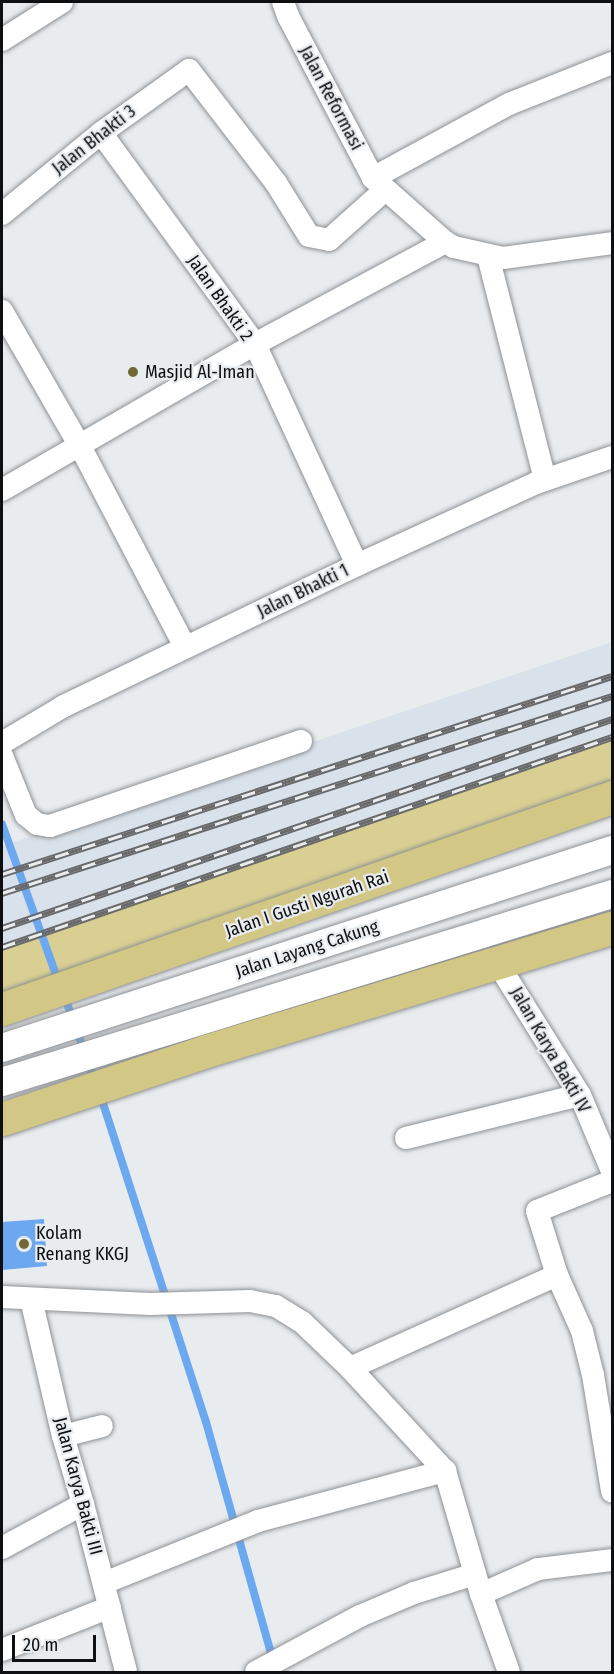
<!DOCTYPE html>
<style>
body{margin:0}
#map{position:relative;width:614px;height:1674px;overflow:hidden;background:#e9ecef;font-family:"Fira Sans Condensed",sans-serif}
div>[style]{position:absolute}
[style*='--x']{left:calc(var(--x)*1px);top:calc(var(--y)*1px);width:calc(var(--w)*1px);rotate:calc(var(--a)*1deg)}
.built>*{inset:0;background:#d9e1ea}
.green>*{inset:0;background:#dacf93}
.water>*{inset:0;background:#6ba8f0}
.stream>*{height:8px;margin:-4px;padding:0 4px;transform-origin:4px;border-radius:4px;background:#6ba8f0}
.roads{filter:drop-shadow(0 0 2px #8e9194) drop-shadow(0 0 2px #8e9194)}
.minor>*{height:22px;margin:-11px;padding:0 11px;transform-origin:11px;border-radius:11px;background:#fff}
.tertiary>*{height:28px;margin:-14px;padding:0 14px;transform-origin:14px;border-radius:14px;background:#fff}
.primary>*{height:33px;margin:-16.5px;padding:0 16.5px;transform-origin:16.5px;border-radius:16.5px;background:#d3c785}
.rail>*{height:7px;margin-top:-3.5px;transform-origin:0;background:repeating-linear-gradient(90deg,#e9ecef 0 14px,#68696b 0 28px);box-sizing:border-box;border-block:2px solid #68696b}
.dots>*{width:16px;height:16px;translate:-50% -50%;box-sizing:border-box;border:3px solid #e9ecef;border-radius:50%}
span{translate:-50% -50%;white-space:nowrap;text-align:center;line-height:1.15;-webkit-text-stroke:4.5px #e9ecef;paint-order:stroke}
.street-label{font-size:18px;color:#0e0f10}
.poi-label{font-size:18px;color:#0e0f10}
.left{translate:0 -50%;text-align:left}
.frame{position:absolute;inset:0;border:3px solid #0e0f10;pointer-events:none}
.scale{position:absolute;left:12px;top:1635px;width:84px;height:27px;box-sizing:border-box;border:3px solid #0e0f10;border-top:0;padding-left:8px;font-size:18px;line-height:21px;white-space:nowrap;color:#0e0f10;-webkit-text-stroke:4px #e9ecef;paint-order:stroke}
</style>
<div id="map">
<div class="built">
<i style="clip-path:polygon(612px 642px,612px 738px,2px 946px,2px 846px)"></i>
</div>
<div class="green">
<i style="clip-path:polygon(612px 740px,612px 797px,2px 1009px,2px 947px)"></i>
</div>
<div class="water">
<i style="clip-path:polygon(44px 1219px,47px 1266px,2px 1270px,2px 1222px)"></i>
</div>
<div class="stream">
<i style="--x:2;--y:824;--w:169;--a:70.3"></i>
<i style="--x:64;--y:995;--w:91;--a:70.2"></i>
<i style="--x:100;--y:1094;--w:345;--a:72.1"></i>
<i style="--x:206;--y:1422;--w:247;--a:74.3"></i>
</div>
<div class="roads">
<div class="minor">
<i style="--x:283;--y:2;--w:15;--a:70"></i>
<i style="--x:288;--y:16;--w:183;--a:62.3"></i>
<i style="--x:373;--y:178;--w:96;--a:41.6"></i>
<i style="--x:445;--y:242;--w:10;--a:29"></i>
<i style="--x:454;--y:247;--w:50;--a:12.7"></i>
<i style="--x:503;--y:258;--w:110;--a:-7.8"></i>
<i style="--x:2;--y:40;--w:71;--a:-32.3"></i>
<i style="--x:373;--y:178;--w:155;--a:-28.6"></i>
<i style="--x:509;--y:104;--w:111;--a:-21.7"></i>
<i style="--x:2;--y:214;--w:128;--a:-39.3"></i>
<i style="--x:101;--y:133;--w:108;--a:-35.6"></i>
<i style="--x:189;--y:70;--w:143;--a:52.4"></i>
<i style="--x:276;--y:183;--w:62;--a:58.1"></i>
<i style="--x:309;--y:236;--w:20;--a:11"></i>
<i style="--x:329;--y:240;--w:75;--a:-41.8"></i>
<i style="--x:488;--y:256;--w:231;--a:75.7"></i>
<i style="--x:2;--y:311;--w:156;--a:60"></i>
<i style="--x:80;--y:446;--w:227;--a:62.4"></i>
<i style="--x:2;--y:490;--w:292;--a:-30"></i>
<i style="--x:255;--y:344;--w:261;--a:-126.1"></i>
<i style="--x:357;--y:565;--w:243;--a:-114.8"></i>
<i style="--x:255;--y:344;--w:216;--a:-28.2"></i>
<i style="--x:2;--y:743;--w:72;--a:-30.8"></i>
<i style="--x:64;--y:706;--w:325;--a:-25.7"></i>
<i style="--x:357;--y:565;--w:197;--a:-24.6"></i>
<i style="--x:536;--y:483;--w:80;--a:-18.9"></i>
<i style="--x:2;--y:756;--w:64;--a:67.9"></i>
<i style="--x:26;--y:815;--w:14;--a:39"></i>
<i style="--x:37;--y:824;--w:13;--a:9"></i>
<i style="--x:50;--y:826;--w:265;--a:-18.7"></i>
<i style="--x:498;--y:964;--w:155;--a:58"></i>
<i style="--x:580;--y:1095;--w:82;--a:67.2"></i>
<i style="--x:406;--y:1138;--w:179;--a:-13.9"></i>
<i style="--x:557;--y:1275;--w:61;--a:65.9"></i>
<i style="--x:582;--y:1331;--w:45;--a:76"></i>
<i style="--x:593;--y:1375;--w:118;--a:80.7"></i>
<i style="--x:2;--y:1297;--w:148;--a:2.7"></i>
<i style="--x:150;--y:1304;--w:100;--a:-1.7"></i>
<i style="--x:250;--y:1301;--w:26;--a:11"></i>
<i style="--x:276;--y:1306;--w:31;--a:32"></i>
<i style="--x:302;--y:1322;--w:66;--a:43.8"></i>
<i style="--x:350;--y:1368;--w:140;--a:47.3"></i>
<i style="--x:445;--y:1471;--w:128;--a:73.7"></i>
<i style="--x:481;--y:1594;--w:83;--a:70.3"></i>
<i style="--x:31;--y:1299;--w:141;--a:76.9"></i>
<i style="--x:63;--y:1436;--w:71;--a:73.6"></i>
<i style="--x:83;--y:1504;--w:173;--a:75.6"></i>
<i style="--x:350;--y:1368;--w:227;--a:-24.2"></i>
<i style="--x:557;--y:1275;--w:67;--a:-107.4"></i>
<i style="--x:537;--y:1211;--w:81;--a:-21.8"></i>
<i style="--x:63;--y:1436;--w:40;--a:-14.4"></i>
<i style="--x:2;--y:1548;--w:92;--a:-28.5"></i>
<i style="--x:104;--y:1583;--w:166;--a:-21.9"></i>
<i style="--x:258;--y:1521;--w:194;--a:-15"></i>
<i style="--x:481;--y:1594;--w:62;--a:-23.7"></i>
<i style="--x:538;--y:1569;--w:75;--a:-6.9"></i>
<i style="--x:2;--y:1650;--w:116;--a:-21.7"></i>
<i style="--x:256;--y:1672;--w:118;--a:-28.3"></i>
<i style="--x:360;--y:1616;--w:59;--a:-23.1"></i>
<i style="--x:414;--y:1593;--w:64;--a:-17.3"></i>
</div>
<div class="tertiary">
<i style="--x:2;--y:1048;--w:641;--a:-17.98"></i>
<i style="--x:2;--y:1082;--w:638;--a:-17.13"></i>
</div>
<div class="primary">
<i style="--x:2;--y:1009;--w:646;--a:-19.16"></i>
<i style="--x:2;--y:1119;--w:215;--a:-18.4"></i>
<i style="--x:206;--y:1051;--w:424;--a:-16.9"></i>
</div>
</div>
<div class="rail">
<i style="--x:2;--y:874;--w:641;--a:-17.98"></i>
<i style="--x:2;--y:893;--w:641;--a:-17.9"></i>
<i style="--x:2;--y:928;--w:645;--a:-18.91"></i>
<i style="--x:2;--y:947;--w:645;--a:-19"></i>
</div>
<div class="dots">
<i style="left:133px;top:372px;background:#716834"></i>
<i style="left:24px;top:1244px;background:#716834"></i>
</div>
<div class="street-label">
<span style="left:331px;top:98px;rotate:62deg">Jalan Reformasi</span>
<span style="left:94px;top:140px;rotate:-38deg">Jalan Bhakti 3</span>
<span style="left:220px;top:298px;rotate:55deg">Jalan Bhakti 2</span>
<span style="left:303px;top:591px;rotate:-26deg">Jalan Bhakti 1</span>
<span style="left:307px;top:904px;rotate:-19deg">Jalan I Gusti Ngurah Rai</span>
<span style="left:307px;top:949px;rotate:-18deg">Jalan Layang Cakung</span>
<span style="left:550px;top:1050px;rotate:60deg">Jalan Karya Bakti IV</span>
<span style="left:78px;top:1486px;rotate:75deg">Jalan Karya Bakti III</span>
</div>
<div class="poi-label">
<span class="left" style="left:145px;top:372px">Masjid Al-Iman</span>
<span class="left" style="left:36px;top:1244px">Kolam<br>Renang KKGJ</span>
</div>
<div class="frame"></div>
<div class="scale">20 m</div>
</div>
